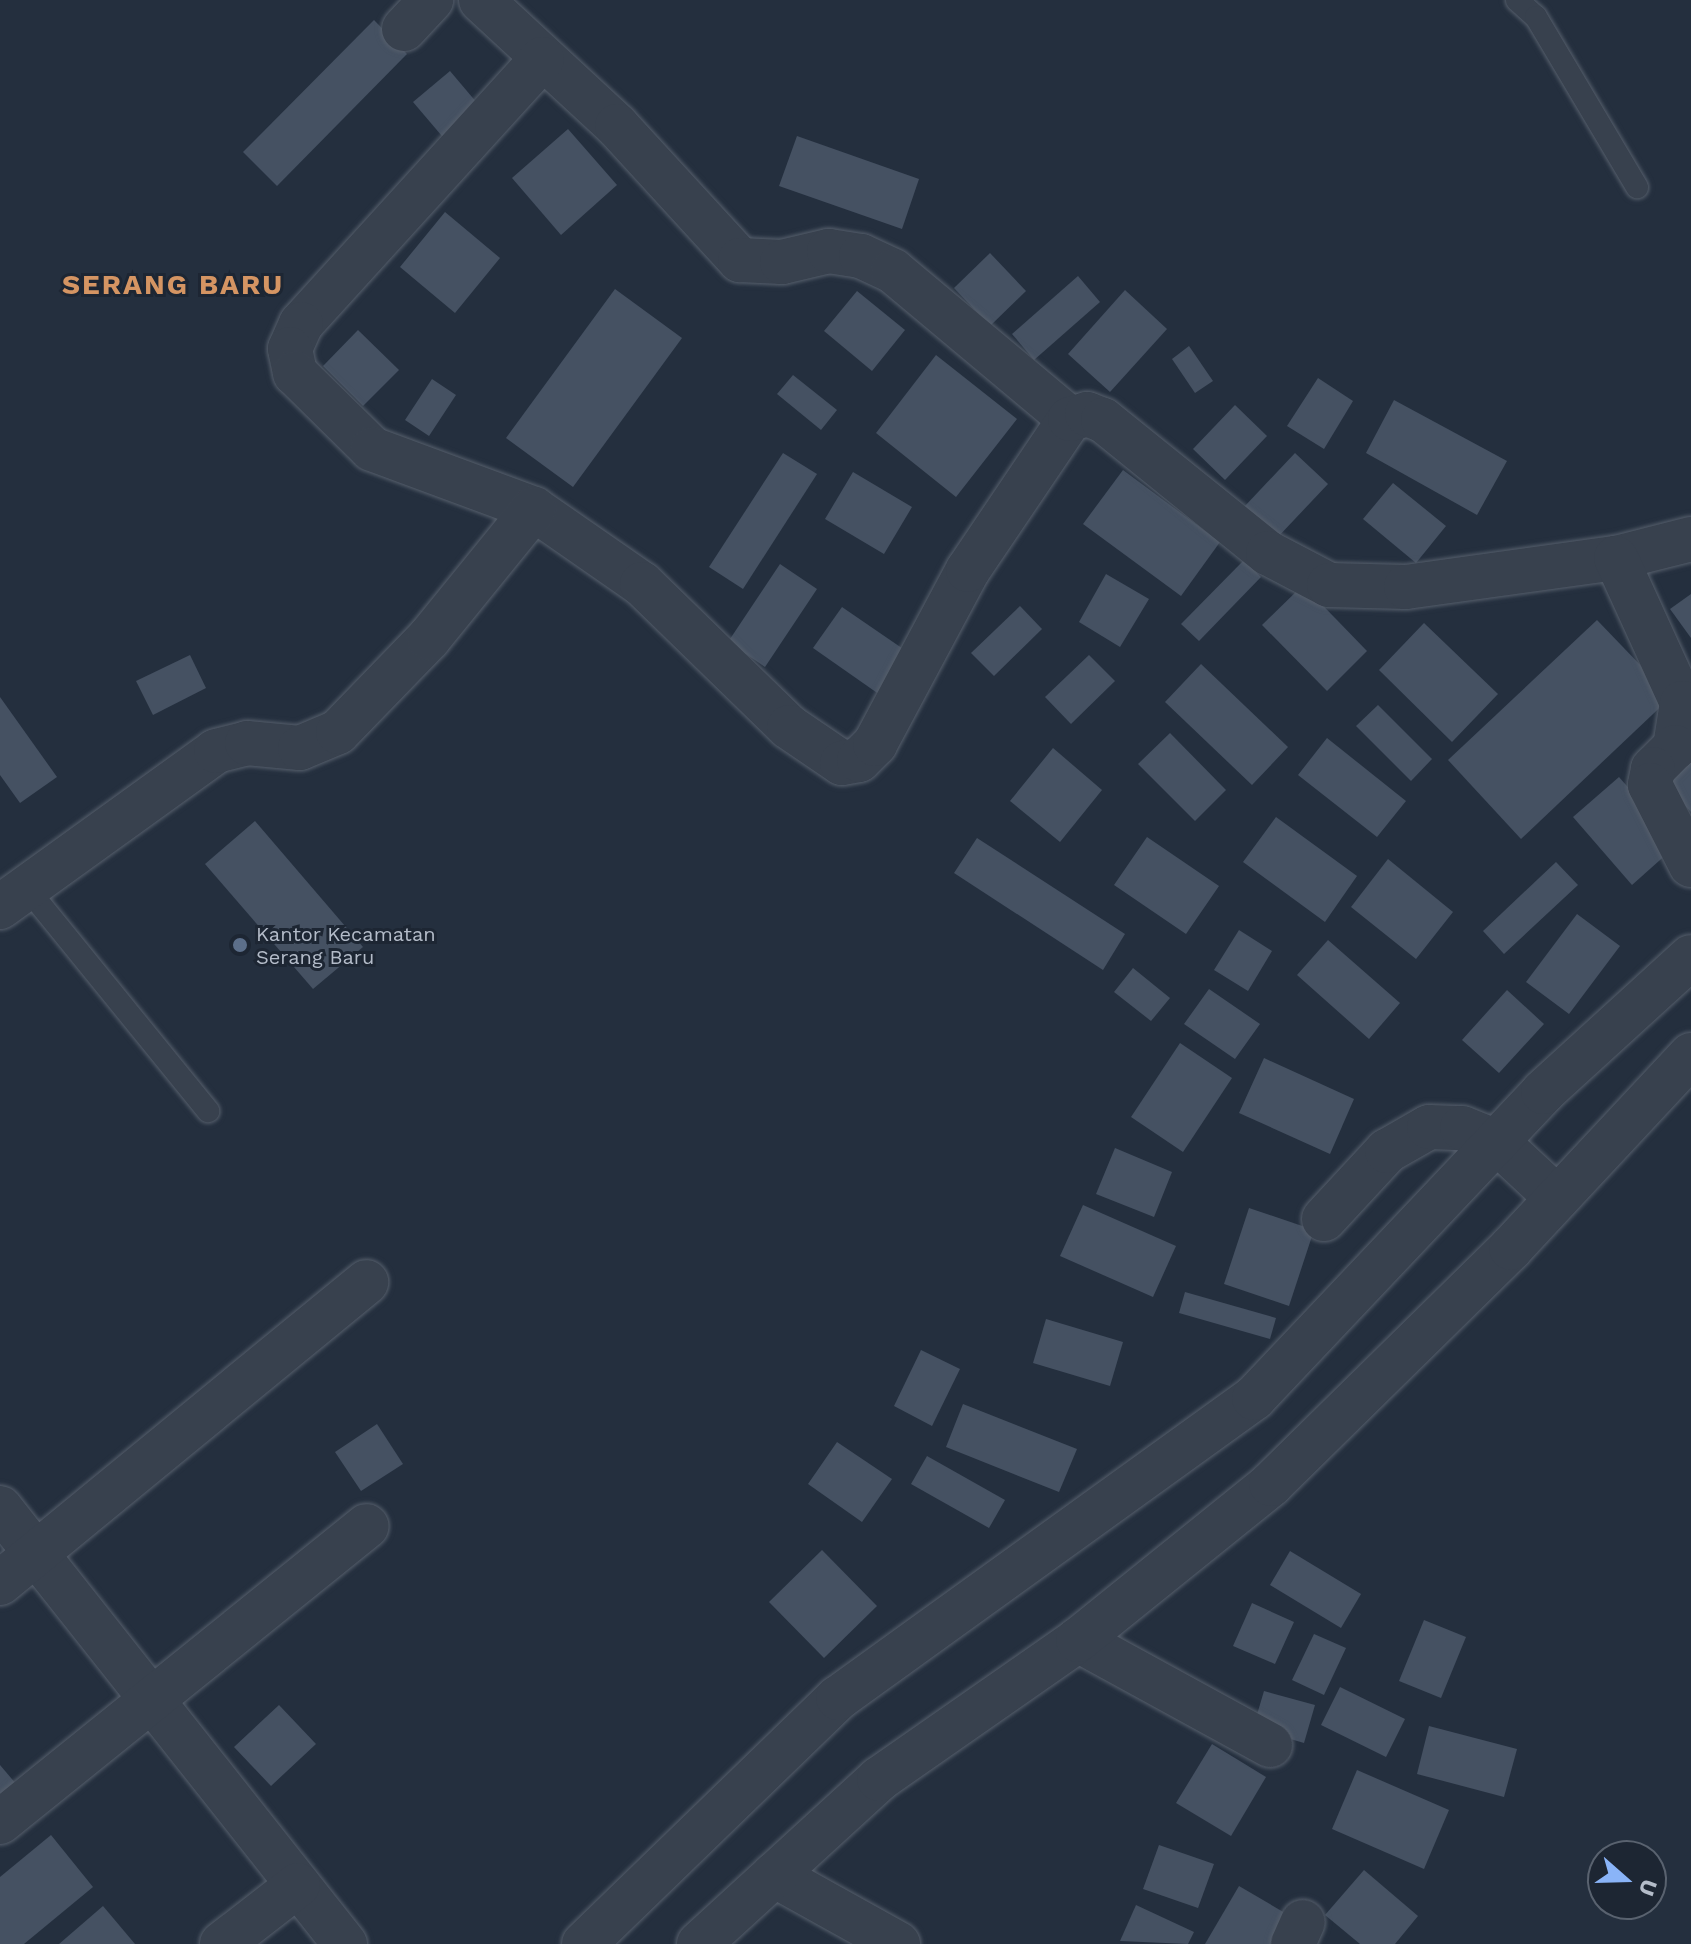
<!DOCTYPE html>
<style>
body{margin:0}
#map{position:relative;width:1691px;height:1944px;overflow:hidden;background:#242f3e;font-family:"Work Sans",sans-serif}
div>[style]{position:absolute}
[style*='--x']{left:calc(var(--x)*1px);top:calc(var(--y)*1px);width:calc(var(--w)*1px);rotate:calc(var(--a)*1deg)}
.building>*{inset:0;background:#455162}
.roads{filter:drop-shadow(0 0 2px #565f6c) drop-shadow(0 0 2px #565f6c)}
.service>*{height:22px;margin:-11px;padding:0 11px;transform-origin:11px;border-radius:11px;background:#38414e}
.minor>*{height:44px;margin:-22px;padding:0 22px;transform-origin:22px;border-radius:22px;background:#38414e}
.dots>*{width:22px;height:22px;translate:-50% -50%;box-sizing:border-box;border:4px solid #1d2633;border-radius:50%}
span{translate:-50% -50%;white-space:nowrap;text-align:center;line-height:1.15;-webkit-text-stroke:6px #1d2633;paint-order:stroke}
.poi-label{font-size:20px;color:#b4bcc9}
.left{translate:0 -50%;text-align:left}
.district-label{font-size:28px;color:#d59563;font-weight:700;letter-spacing:2px}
.north{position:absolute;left:1587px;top:1840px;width:80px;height:80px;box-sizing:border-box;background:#1d2633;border:2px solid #59626f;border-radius:50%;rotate:110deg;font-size:22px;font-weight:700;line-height:32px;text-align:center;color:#b4bcc9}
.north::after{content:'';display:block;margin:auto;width:28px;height:36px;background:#8ab4f8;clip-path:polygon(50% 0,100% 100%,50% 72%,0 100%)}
</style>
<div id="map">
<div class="building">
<i style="clip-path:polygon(374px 20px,407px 54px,277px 186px,243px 152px)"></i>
<i style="clip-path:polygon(450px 71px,483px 110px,447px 142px,413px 102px)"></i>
<i style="clip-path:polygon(568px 129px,617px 185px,561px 235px,512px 178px)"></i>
<i style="clip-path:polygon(797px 136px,919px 179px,902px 229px,779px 186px)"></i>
<i style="clip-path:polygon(445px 212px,500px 258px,455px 313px,400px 267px)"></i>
<i style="clip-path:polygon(990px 253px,1026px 291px,990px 326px,954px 288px)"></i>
<i style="clip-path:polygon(1078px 276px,1100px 302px,1034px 360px,1012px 334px)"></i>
<i style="clip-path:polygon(615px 289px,682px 338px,573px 487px,506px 438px)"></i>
<i style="clip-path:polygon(1125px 290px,1167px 329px,1110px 392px,1068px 354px)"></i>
<i style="clip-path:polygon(857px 291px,905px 330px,872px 371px,824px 331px)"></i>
<i style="clip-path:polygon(358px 330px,399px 370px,363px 406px,323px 366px)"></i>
<i style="clip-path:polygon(1189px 346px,1213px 381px,1195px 393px,1172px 359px)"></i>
<i style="clip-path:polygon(936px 355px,1017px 419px,956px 497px,876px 433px)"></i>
<i style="clip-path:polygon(793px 375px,837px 410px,821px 430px,777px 394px)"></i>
<i style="clip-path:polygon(1318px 378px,1353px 401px,1324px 449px,1287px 426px)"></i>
<i style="clip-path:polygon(432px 379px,456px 395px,429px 436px,405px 420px)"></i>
<i style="clip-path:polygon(1394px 400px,1507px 461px,1477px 515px,1366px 453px)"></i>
<i style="clip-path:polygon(1235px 405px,1267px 436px,1225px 480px,1193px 449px)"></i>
<i style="clip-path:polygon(783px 453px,817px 474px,743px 589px,709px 567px)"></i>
<i style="clip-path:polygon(1295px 453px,1328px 484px,1277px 538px,1244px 507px)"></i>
<i style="clip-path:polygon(1123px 470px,1220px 542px,1181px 596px,1083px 524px)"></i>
<i style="clip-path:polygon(853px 472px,912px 507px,884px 554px,825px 519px)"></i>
<i style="clip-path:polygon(1393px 483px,1446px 526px,1416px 563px,1363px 519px)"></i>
<i style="clip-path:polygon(1244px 560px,1261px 577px,1199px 641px,1181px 624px)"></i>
<i style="clip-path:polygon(780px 564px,817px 589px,765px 667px,728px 642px)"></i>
<i style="clip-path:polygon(1106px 574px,1149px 599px,1120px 647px,1079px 622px)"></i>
<i style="clip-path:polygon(1303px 585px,1367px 651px,1327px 691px,1262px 625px)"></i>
<i style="clip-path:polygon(1691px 594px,1691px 638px,1670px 609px)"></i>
<i style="clip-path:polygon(1020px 606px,1042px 629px,994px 676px,971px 653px)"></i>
<i style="clip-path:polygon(842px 607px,912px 655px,883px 697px,813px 648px)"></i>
<i style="clip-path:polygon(1597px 620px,1671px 697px,1521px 839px,1448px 760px)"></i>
<i style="clip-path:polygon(1424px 623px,1498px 694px,1452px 742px,1379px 670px)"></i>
<i style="clip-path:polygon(190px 655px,206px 688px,153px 715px,136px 681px)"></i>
<i style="clip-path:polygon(1089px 655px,1115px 681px,1071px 724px,1045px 697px)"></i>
<i style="clip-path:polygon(1201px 664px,1288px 747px,1252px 785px,1165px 702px)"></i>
<i style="clip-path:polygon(0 697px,57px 777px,20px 803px,0 775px)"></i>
<i style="clip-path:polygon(1378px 705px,1432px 759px,1411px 781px,1356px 726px)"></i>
<i style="clip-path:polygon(1170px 733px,1226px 790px,1195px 821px,1138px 764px)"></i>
<i style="clip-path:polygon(1327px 738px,1406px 801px,1377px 837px,1298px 775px)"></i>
<i style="clip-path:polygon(1053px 748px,1102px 790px,1060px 842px,1010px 801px)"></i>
<i style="clip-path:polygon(1691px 750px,1691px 812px,1661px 780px)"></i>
<i style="clip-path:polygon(1619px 777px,1678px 844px,1632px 885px,1573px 817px)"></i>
<i style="clip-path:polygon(1276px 817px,1357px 876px,1325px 922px,1243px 862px)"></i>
<i style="clip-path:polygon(255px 821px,363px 947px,313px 989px,205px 864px)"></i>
<i style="clip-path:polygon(1147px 837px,1219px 886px,1186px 934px,1114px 885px)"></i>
<i style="clip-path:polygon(977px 838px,1125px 934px,1103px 970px,954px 873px)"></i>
<i style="clip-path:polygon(1388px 859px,1453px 912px,1416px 959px,1351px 907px)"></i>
<i style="clip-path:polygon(1556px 862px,1578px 885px,1504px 954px,1483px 931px)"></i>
<i style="clip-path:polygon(1577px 914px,1620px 946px,1569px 1014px,1526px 982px)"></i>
<i style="clip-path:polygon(1239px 930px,1272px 951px,1248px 991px,1214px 970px)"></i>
<i style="clip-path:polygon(1328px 940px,1400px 1003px,1369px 1039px,1297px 975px)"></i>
<i style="clip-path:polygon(1133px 968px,1170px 998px,1151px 1021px,1114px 992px)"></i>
<i style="clip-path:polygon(1209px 989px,1260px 1024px,1235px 1059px,1184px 1024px)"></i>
<i style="clip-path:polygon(1507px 990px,1544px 1024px,1499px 1073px,1462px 1040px)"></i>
<i style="clip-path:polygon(1180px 1043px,1232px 1078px,1183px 1152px,1131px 1117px)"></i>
<i style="clip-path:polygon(1264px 1058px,1354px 1099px,1330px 1154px,1239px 1113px)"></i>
<i style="clip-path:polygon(1115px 1148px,1172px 1172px,1154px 1217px,1096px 1194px)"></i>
<i style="clip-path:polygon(1083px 1205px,1176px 1246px,1153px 1297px,1060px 1256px)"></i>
<i style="clip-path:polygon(1249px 1208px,1314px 1230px,1289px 1306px,1224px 1284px)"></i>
<i style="clip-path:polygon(1185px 1292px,1276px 1318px,1270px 1339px,1179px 1313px)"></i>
<i style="clip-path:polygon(1046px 1319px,1123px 1342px,1110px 1386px,1033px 1363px)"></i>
<i style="clip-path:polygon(921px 1350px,960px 1369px,932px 1426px,894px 1406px)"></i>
<i style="clip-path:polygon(963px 1404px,1077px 1449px,1059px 1492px,946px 1447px)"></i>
<i style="clip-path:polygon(377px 1424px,403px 1464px,361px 1491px,335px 1452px)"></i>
<i style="clip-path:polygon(837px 1442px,892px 1479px,862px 1522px,808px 1484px)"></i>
<i style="clip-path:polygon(927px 1456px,1005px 1500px,989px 1528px,911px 1484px)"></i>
<i style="clip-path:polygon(822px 1550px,877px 1606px,824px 1658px,769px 1602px)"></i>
<i style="clip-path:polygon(1290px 1551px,1361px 1594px,1341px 1628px,1270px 1585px)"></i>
<i style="clip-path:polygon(1252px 1603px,1294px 1622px,1275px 1664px,1233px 1646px)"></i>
<i style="clip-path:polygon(1424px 1620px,1466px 1637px,1441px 1698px,1399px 1681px)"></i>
<i style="clip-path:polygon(1314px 1634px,1346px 1648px,1324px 1695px,1292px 1680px)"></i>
<i style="clip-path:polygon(1340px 1687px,1405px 1719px,1386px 1757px,1321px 1725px)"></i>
<i style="clip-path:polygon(1264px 1691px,1315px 1705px,1304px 1743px,1253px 1728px)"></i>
<i style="clip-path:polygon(279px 1705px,316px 1744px,271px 1786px,234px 1747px)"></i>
<i style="clip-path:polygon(1429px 1726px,1517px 1749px,1504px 1797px,1417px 1774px)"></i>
<i style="clip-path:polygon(1212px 1744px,1266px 1777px,1231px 1836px,1176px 1803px)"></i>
<i style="clip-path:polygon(0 1765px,17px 1785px,0 1799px)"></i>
<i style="clip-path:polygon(1357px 1770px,1449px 1810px,1424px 1869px,1332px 1829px)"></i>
<i style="clip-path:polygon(51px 1835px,93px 1887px,24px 1944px,0 1944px,0 1877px)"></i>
<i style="clip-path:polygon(1159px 1845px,1214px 1864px,1198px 1908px,1143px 1889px)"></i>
<i style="clip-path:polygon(1364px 1870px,1418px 1916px,1395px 1944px,1360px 1944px,1325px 1915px)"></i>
<i style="clip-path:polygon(1239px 1886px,1297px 1920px,1283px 1944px,1205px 1944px)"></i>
<i style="clip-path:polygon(1136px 1905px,1194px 1932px,1188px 1944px,1120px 1941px)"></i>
<i style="clip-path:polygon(103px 1906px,135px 1944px,59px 1944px)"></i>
</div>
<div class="roads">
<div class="service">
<i style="--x:1517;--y:0;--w:25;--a:42"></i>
<i style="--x:1536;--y:17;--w:198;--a:59.3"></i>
<i style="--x:26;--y:887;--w:289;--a:50.9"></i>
</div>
<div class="minor">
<i style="--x:481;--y:0;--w:185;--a:42.8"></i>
<i style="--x:617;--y:126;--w:182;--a:47.5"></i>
<i style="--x:740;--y:260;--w:42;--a:2.7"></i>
<i style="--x:782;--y:262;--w:48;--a:-13.2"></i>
<i style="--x:829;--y:251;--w:32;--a:9"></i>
<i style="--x:861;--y:256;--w:35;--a:25"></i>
<i style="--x:893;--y:271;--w:231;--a:39.9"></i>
<i style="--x:404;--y:29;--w:40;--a:-47"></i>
<i style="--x:542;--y:59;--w:358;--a:132.3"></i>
<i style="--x:301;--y:324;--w:27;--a:114"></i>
<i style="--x:290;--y:349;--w:25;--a:78"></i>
<i style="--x:295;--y:373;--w:108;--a:44.6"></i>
<i style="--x:372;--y:449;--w:173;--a:20.3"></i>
<i style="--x:534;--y:509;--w:131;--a:34.8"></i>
<i style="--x:642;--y:584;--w:205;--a:44.2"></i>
<i style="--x:789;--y:727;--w:64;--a:34.2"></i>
<i style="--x:842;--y:763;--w:17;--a:-10"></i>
<i style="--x:859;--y:760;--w:23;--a:-45"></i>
<i style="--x:875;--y:744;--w:197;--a:-61.9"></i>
<i style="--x:968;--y:570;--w:182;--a:-56"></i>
<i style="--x:1070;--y:419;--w:18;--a:-16"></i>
<i style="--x:1087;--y:414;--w:17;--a:21"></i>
<i style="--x:1103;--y:420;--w:212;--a:38.9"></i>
<i style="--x:1268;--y:553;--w:69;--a:27.7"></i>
<i style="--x:1329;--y:585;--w:77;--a:1.5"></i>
<i style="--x:1406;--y:587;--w:212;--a:-7.9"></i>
<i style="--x:1616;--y:558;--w:77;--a:-14.2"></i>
<i style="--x:1616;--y:558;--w:159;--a:65.5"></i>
<i style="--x:1682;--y:703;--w:45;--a:99"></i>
<i style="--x:1675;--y:747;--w:31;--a:135"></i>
<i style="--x:1653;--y:769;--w:16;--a:101"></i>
<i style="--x:1650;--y:785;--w:90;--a:62.9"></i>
<i style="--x:0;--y:907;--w:266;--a:-35.8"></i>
<i style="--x:216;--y:751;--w:32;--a:-14"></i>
<i style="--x:247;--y:743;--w:53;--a:5.4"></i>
<i style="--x:300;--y:748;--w:41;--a:-22.8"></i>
<i style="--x:338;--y:732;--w:131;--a:-45.9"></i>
<i style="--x:429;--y:638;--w:166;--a:-50.9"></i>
<i style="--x:1324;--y:1219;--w:93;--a:-47.2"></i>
<i style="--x:1387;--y:1151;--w:48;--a:-29.7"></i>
<i style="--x:1429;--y:1127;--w:33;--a:2"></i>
<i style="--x:1462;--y:1128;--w:38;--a:22"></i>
<i style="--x:1497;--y:1142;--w:82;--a:43"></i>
<i style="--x:0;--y:1508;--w:556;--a:51.65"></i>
<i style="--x:0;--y:1583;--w:474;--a:-39.4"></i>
<i style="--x:1078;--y:1640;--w:219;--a:28.7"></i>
<i style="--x:0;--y:1822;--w:471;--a:-38.9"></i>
<i style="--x:774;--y:1875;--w:142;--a:29.1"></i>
<i style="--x:222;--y:1944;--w:96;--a:-37.8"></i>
<i style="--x:584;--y:1944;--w:354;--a:-44.1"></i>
<i style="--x:838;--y:1698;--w:513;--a:-35.8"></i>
<i style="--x:1254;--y:1398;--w:421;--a:-46.6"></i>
<i style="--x:1543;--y:1092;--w:200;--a:-42.4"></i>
<i style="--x:699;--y:1944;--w:244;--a:-42.5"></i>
<i style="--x:879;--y:1779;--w:243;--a:-34.9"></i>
<i style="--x:1078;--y:1640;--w:248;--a:-38.9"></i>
<i style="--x:1271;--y:1484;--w:337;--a:-44.5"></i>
<i style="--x:1511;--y:1248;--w:264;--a:-47"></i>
<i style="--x:1293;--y:1944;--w:24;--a:-66"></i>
</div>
</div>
<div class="dots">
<i style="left:240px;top:945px;background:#5c6f8a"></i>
</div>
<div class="poi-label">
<span class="left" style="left:256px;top:946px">Kantor Kecamatan<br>Serang Baru</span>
</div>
<div class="district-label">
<span style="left:173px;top:285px">SERANG BARU</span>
</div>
<div class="north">U</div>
</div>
